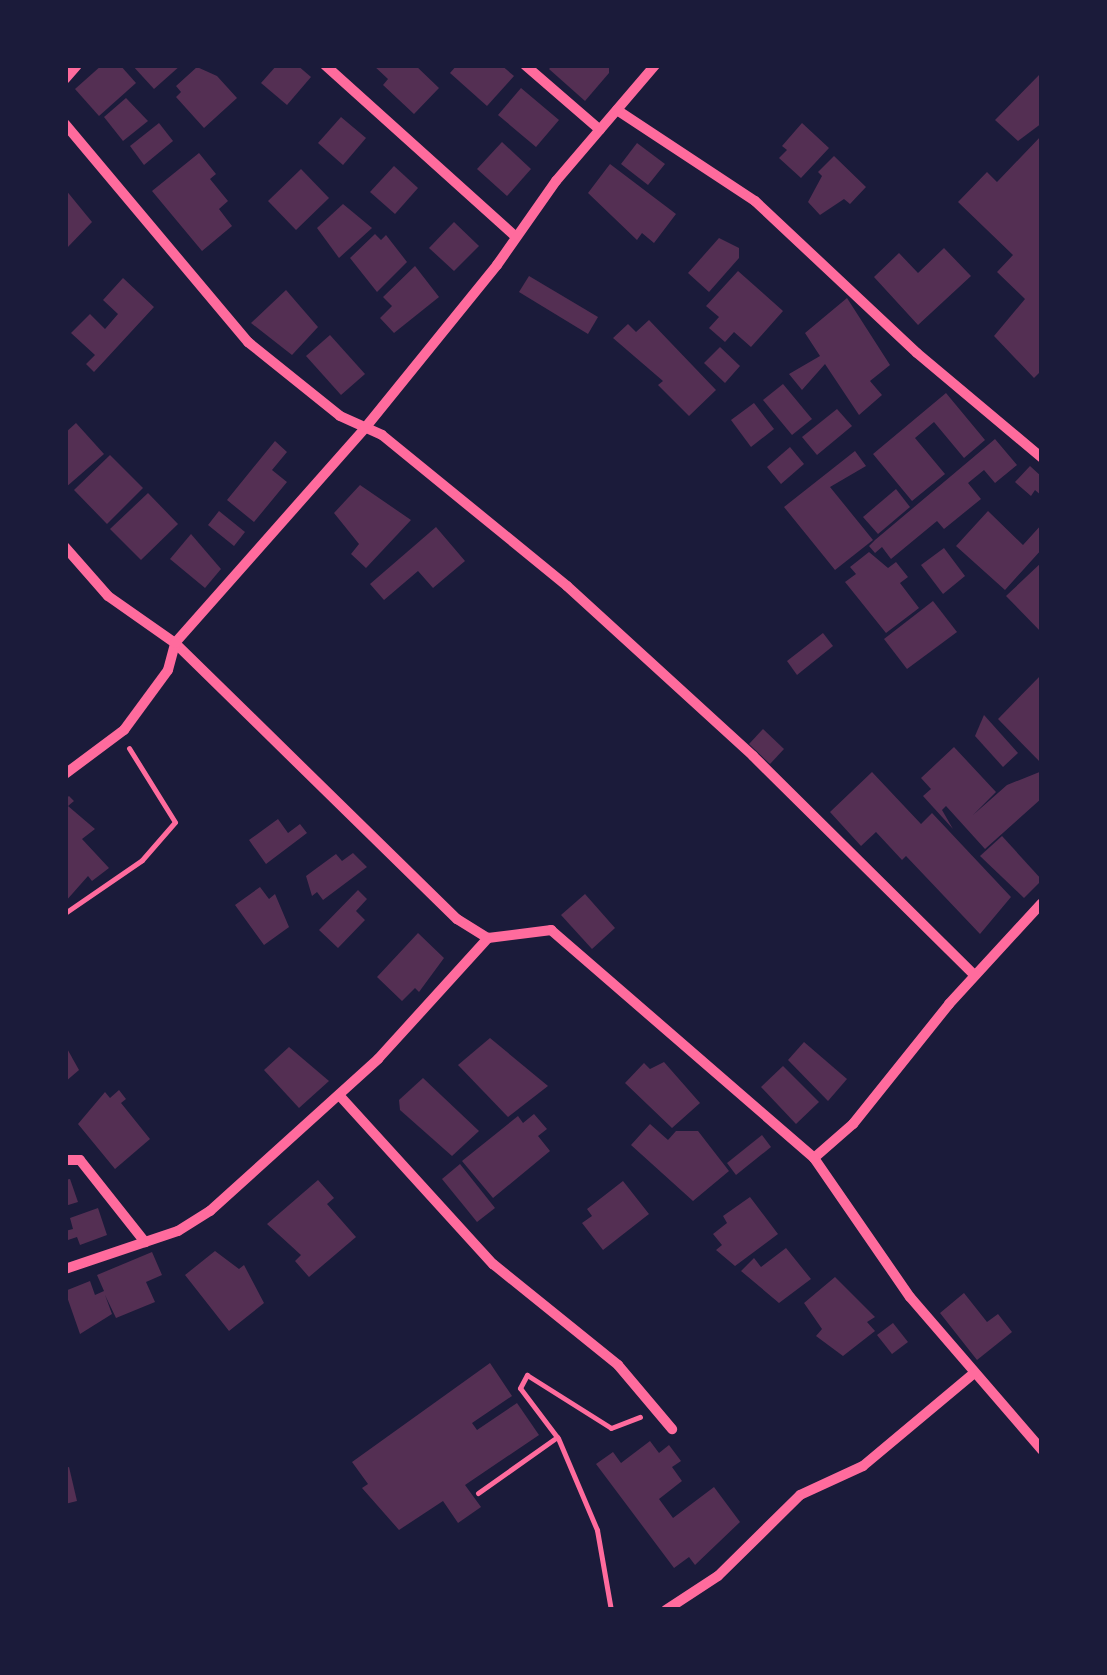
<!DOCTYPE html>
<style>
body{margin:0}
#map{position:relative;width:1107px;height:1675px;overflow:hidden;background:#1b1b3a;font-family:Montserrat,sans-serif}
div>[style]{position:absolute}
[style*='--x']{left:calc(var(--x)*1px);top:calc(var(--y)*1px);width:calc(var(--w)*1px);rotate:calc(var(--a)*1deg)}
.building>*{inset:0;background:#542f53}
.path>*{height:5px;margin:-2.5px;padding:0 2.5px;transform-origin:2.5px;border-radius:2.5px;background:#ff6b9d}
.minor>*{height:10px;margin:-5px;padding:0 5px;transform-origin:5px;border-radius:5px;background:#ff6b9d}
span{translate:-50% -50%;white-space:nowrap;text-align:center;line-height:1.15;-webkit-text-stroke:8px #1b1b3a;paint-order:stroke}
.frame{position:absolute;inset:0;border:68px solid #1b1b3a;pointer-events:none}
</style>
<div id="map">
<div class="building">
<i style="clip-path:polygon(102px 65px,120px 65px,136px 83px,99px 116px,75px 89px)"></i>
<i style="clip-path:polygon(132px 65px,181px 65px,154px 89px)"></i>
<i style="clip-path:polygon(277px 65px,297px 65px,311px 77px,287px 105px,261px 83px)"></i>
<i style="clip-path:polygon(373px 65px,415px 65px,439px 88px,414px 114px,383px 85px,388px 79px)"></i>
<i style="clip-path:polygon(457px 65px,501px 65px,514px 76px,487px 106px,450px 73px)"></i>
<i style="clip-path:polygon(553px 65px,609px 65px,609px 73px,585px 101px,549px 69px)"></i>
<i style="clip-path:polygon(197px 67px,217px 76px,237px 98px,204px 128px,176px 97px,181px 92px,176px 86px)"></i>
<i style="clip-path:polygon(1042px 72px,1042px 123px,1018px 141px,995px 120px)"></i>
<i style="clip-path:polygon(521px 88px,559px 120px,536px 147px,498px 115px)"></i>
<i style="clip-path:polygon(126px 98px,148px 121px,123px 141px,104px 117px)"></i>
<i style="clip-path:polygon(341px 117px,366px 138px,343px 165px,318px 143px)"></i>
<i style="clip-path:polygon(159px 123px,173px 141px,144px 165px,130px 146px)"></i>
<i style="clip-path:polygon(802px 123px,829px 148px,801px 178px,779px 158px,787px 150px,782px 146px)"></i>
<i style="clip-path:polygon(1042px 135px,1042px 370px,1034px 378px,994px 336px,1025px 299px,997px 272px,1013px 255px,958px 202px,987px 172px,997px 182px)"></i>
<i style="clip-path:polygon(502px 142px,531px 169px,507px 196px,477px 169px)"></i>
<i style="clip-path:polygon(637px 143px,665px 164px,648px 185px,621px 164px)"></i>
<i style="clip-path:polygon(199px 153px,216px 174px,210px 179px,228px 201px,219px 209px,232px 226px,202px 251px,152px 191px)"></i>
<i style="clip-path:polygon(834px 156px,866px 187px,850px 204px,844px 199px,820px 215px,808px 202px,822px 176px,818px 172px)"></i>
<i style="clip-path:polygon(610px 164px,676px 214px,654px 243px,642px 233px,637px 240px,588px 193px)"></i>
<i style="clip-path:polygon(394px 166px,418px 188px,395px 214px,370px 192px)"></i>
<i style="clip-path:polygon(301px 169px,329px 198px,296px 230px,268px 201px)"></i>
<i style="clip-path:polygon(65px 189px,92px 222px,65px 250px)"></i>
<i style="clip-path:polygon(343px 204px,372px 228px,339px 258px,317px 228px)"></i>
<i style="clip-path:polygon(454px 222px,479px 246px,454px 271px,429px 248px)"></i>
<i style="clip-path:polygon(375px 234px,381px 240px,386px 235px,407px 262px,377px 292px,350px 258px)"></i>
<i style="clip-path:polygon(719px 238px,739px 248px,739px 258px,709px 292px,688px 273px)"></i>
<i style="clip-path:polygon(944px 248px,971px 276px,918px 325px,874px 277px,899px 253px,918px 273px)"></i>
<i style="clip-path:polygon(415px 266px,439px 297px,394px 333px,380px 318px,392px 306px,383px 297px)"></i>
<i style="clip-path:polygon(738px 271px,783px 311px,751px 347px,734px 332px,725px 342px,709px 328px,719px 317px,706px 306px)"></i>
<i style="clip-path:polygon(529px 276px,598px 317px,588px 334px,519px 292px)"></i>
<i style="clip-path:polygon(123px 278px,154px 307px,94px 372px,86px 364px,95px 355px,71px 333px,90px 314px,105px 329px,118px 314px,103px 300px)"></i>
<i style="clip-path:polygon(286px 290px,318px 327px,292px 355px,251px 323px)"></i>
<i style="clip-path:polygon(847px 298px,890px 365px,870px 381px,882px 395px,859px 415px,825px 364px,802px 390px,789px 374px,820px 356px,805px 333px)"></i>
<i style="clip-path:polygon(649px 320px,716px 390px,689px 416px,658px 385px,663px 381px,613px 338px,628px 324px,636px 332px)"></i>
<i style="clip-path:polygon(330px 335px,365px 374px,341px 395px,306px 356px)"></i>
<i style="clip-path:polygon(720px 347px,740px 366px,725px 383px,704px 363px)"></i>
<i style="clip-path:polygon(783px 384px,812px 419px,792px 435px,763px 400px)"></i>
<i style="clip-path:polygon(946px 393px,985px 440px,964px 458px,934px 422px,915px 438px,945px 474px,912px 501px,873px 454px)"></i>
<i style="clip-path:polygon(754px 403px,774px 429px,751px 447px,731px 420px)"></i>
<i style="clip-path:polygon(837px 409px,852px 426px,817px 455px,802px 437px)"></i>
<i style="clip-path:polygon(76px 423px,104px 454px,65px 488px,65px 433px)"></i>
<i style="clip-path:polygon(995px 439px,1017px 465px,995px 483px,984px 470px,968px 483px,981px 499px,944px 529px,937px 521px,891px 559px,882px 547px,875px 553px,869px 546px,875px 540px)"></i>
<i style="clip-path:polygon(275px 441px,287px 452px,272px 470px,287px 482px,254px 522px,227px 500px)"></i>
<i style="clip-path:polygon(790px 447px,804px 464px,781px 484px,767px 467px)"></i>
<i style="clip-path:polygon(855px 451px,866px 466px,830px 487px,873px 540px,835px 570px,784px 507px)"></i>
<i style="clip-path:polygon(110px 455px,143px 488px,107px 524px,74px 490px)"></i>
<i style="clip-path:polygon(1030px 466px,1042px 477px,1042px 496px,1035px 490px,1031px 496px,1015px 482px)"></i>
<i style="clip-path:polygon(360px 485px,411px 520px,366px 568px,351px 554px,359px 544px,334px 513px)"></i>
<i style="clip-path:polygon(896px 489px,910px 507px,878px 534px,863px 517px)"></i>
<i style="clip-path:polygon(148px 493px,178px 524px,141px 560px,110px 529px)"></i>
<i style="clip-path:polygon(219px 511px,245px 532px,234px 546px,208px 525px)"></i>
<i style="clip-path:polygon(988px 511px,1023px 545px,1042px 524px,1042px 549px,1005px 590px,956px 546px)"></i>
<i style="clip-path:polygon(436px 527px,465px 561px,433px 588px,418px 571px,384px 600px,370px 584px)"></i>
<i style="clip-path:polygon(191px 534px,221px 569px,205px 588px,170px 559px)"></i>
<i style="clip-path:polygon(944px 548px,965px 576px,943px 594px,921px 565px)"></i>
<i style="clip-path:polygon(869px 552px,888px 568px,896px 562px,908px 577px,900px 583px,919px 608px,886px 633px,845px 582px,856px 574px,850px 567px)"></i>
<i style="clip-path:polygon(1042px 562px,1042px 633px,1006px 596px)"></i>
<i style="clip-path:polygon(933px 601px,957px 632px,907px 669px,884px 639px)"></i>
<i style="clip-path:polygon(823px 633px,833px 646px,797px 675px,787px 661px)"></i>
<i style="clip-path:polygon(1042px 674px,1042px 764px,998px 719px)"></i>
<i style="clip-path:polygon(984px 715px,1018px 753px,1003px 767px,975px 736px)"></i>
<i style="clip-path:polygon(763px 729px,784px 749px,770px 764px,749px 744px)"></i>
<i style="clip-path:polygon(954px 747px,996px 792px,973px 815px,1007px 785px,1042px 771px,1042px 798px,985px 849px,946px 806px,942px 810px,953px 829px,923px 796px,931px 789px,921px 778px)"></i>
<i style="clip-path:polygon(872px 772px,921px 824px,932px 813px,1011px 897px,980px 934px,906px 856px,902px 860px,876px 832px,861px 846px,830px 812px)"></i>
<i style="clip-path:polygon(69px 796px,74px 801px,68px 806px,95px 829px,82px 839px,109px 868px,92px 881px,88px 876px,65px 902px,65px 799px)"></i>
<i style="clip-path:polygon(278px 819px,288px 833px,300px 824px,307px 833px,266px 864px,249px 840px)"></i>
<i style="clip-path:polygon(1002px 836px,1042px 880px,1024px 898px,980px 856px)"></i>
<i style="clip-path:polygon(353px 853px,367px 867px,323px 900px,317px 892px,312px 896px,306px 876px,336px 854px,342px 861px)"></i>
<i style="clip-path:polygon(260px 887px,269px 899px,275px 894px,289px 927px,264px 945px,235px 905px)"></i>
<i style="clip-path:polygon(358px 890px,367px 899px,356px 911px,365px 920px,338px 948px,319px 930px)"></i>
<i style="clip-path:polygon(585px 894px,615px 928px,592px 949px,561px 915px)"></i>
<i style="clip-path:polygon(418px 933px,444px 958px,419px 992px,415px 988px,402px 1001px,377px 977px)"></i>
<i style="clip-path:polygon(490px 1038px,548px 1086px,508px 1117px,458px 1065px)"></i>
<i style="clip-path:polygon(804px 1042px,847px 1079px,828px 1101px,788px 1060px)"></i>
<i style="clip-path:polygon(65px 1045px,79px 1070px,65px 1082px)"></i>
<i style="clip-path:polygon(289px 1047px,329px 1081px,299px 1108px,264px 1070px)"></i>
<i style="clip-path:polygon(664px 1062px,700px 1103px,672px 1128px,625px 1083px,644px 1063px,650px 1069px)"></i>
<i style="clip-path:polygon(783px 1066px,819px 1102px,796px 1124px,761px 1087px)"></i>
<i style="clip-path:polygon(423px 1078px,479px 1131px,452px 1156px,400px 1110px,399px 1100px)"></i>
<i style="clip-path:polygon(119px 1090px,126px 1099px,121px 1103px,150px 1139px,115px 1169px,78px 1124px,105px 1092px,110px 1098px)"></i>
<i style="clip-path:polygon(534px 1114px,547px 1129px,538px 1136px,550px 1151px,493px 1198px,462px 1161px,518px 1116px,523px 1123px)"></i>
<i style="clip-path:polygon(650px 1124px,668px 1140px,676px 1131px,698px 1131px,729px 1171px,693px 1201px,631px 1145px)"></i>
<i style="clip-path:polygon(762px 1135px,771px 1147px,736px 1175px,727px 1163px)"></i>
<i style="clip-path:polygon(460px 1164px,495px 1208px,477px 1222px,442px 1179px)"></i>
<i style="clip-path:polygon(70px 1179px,78px 1202px,65px 1206px,65px 1180px)"></i>
<i style="clip-path:polygon(318px 1180px,334px 1198px,327px 1204px,356px 1237px,309px 1277px,295px 1261px,301px 1255px,267px 1224px)"></i>
<i style="clip-path:polygon(623px 1181px,649px 1214px,603px 1250px,582px 1223px,592px 1216px,587px 1209px)"></i>
<i style="clip-path:polygon(750px 1197px,778px 1234px,735px 1266px,716px 1250px,722px 1245px,713px 1234px,727px 1223px,723px 1216px)"></i>
<i style="clip-path:polygon(98px 1208px,107px 1235px,80px 1245px,77px 1237px,65px 1241px,65px 1231px,73px 1229px,70px 1218px)"></i>
<i style="clip-path:polygon(786px 1248px,811px 1279px,779px 1303px,741px 1271px,754px 1258px,761px 1267px)"></i>
<i style="clip-path:polygon(215px 1251px,239px 1269px,244px 1265px,264px 1303px,229px 1331px,185px 1275px)"></i>
<i style="clip-path:polygon(152px 1252px,162px 1275px,146px 1282px,155px 1302px,116px 1318px,105px 1295px,112px 1314px,80px 1334px,65px 1291px,90px 1281px,95px 1295px,104px 1291px,97px 1275px)"></i>
<i style="clip-path:polygon(835px 1277px,875px 1317px,867px 1322px,875px 1331px,843px 1356px,816px 1336px,822px 1329px,804px 1303px)"></i>
<i style="clip-path:polygon(964px 1293px,987px 1322px,998px 1314px,1012px 1332px,977px 1360px,940px 1313px)"></i>
<i style="clip-path:polygon(893px 1323px,908px 1342px,892px 1354px,877px 1335px)"></i>
<i style="clip-path:polygon(490px 1363px,512px 1396px,472px 1423px,477px 1430px,517px 1403px,539px 1435px,465px 1485px,481px 1507px,458px 1523px,443px 1501px,399px 1530px,362px 1488px,368px 1484px,352px 1462px)"></i>
<i style="clip-path:polygon(650px 1441px,659px 1453px,669px 1445px,681px 1461px,672px 1467px,682px 1481px,659px 1499px,673px 1518px,714px 1487px,740px 1522px,695px 1565px,689px 1557px,674px 1568px,596px 1464px,613px 1452px,621px 1463px)"></i>
<i style="clip-path:polygon(69px 1467px,77px 1501px,65px 1504px,65px 1468px)"></i>
</div>
<div class="path">
<i style="--x:65;--y:913;--w:93;--a:-34.5"></i>
<i style="--x:142;--y:860;--w:50;--a:-49"></i>
<i style="--x:175;--y:822;--w:87;--a:-121.9"></i>
<i style="--x:558;--y:1438;--w:100;--a:67"></i>
<i style="--x:597;--y:1530;--w:81;--a:80.1"></i>
<i style="--x:478;--y:1493;--w:97;--a:-35.3"></i>
<i style="--x:557;--y:1437;--w:61;--a:-127.1"></i>
<i style="--x:520;--y:1388;--w:15;--a:-62"></i>
<i style="--x:527;--y:1375;--w:99;--a:32.2"></i>
<i style="--x:611;--y:1428;--w:31;--a:-21"></i>
</div>
<div class="minor">
<i style="--x:325;--y:65;--w:257;--a:42"></i>
<i style="--x:525;--y:65;--w:99;--a:40.9"></i>
<i style="--x:65;--y:79;--w:18;--a:-49"></i>
<i style="--x:617;--y:110;--w:165;--a:33.4"></i>
<i style="--x:755;--y:201;--w:222;--a:43.2"></i>
<i style="--x:917;--y:353;--w:163;--a:40"></i>
<i style="--x:65;--y:124;--w:285;--a:50"></i>
<i style="--x:248;--y:342;--w:118;--a:38.8"></i>
<i style="--x:340;--y:416;--w:46;--a:24.3"></i>
<i style="--x:382;--y:435;--w:239;--a:39.2"></i>
<i style="--x:567;--y:586;--w:252;--a:42.4"></i>
<i style="--x:753;--y:756;--w:311;--a:44.7"></i>
<i style="--x:65;--y:547;--w:65;--a:48.7"></i>
<i style="--x:108;--y:596;--w:82;--a:35"></i>
<i style="--x:175;--y:643;--w:395;--a:44.4"></i>
<i style="--x:457;--y:919;--w:36;--a:32"></i>
<i style="--x:65;--y:774;--w:74;--a:-36.7"></i>
<i style="--x:124;--y:730;--w:74;--a:-53.7"></i>
<i style="--x:168;--y:670;--w:28;--a:-75"></i>
<i style="--x:175;--y:643;--w:287;--a:-48.5"></i>
<i style="--x:365;--y:428;--w:210;--a:-51"></i>
<i style="--x:497;--y:265;--w:103;--a:-54.9"></i>
<i style="--x:556;--y:181;--w:153;--a:-49.5"></i>
<i style="--x:339;--y:1095;--w:229;--a:47.7"></i>
<i style="--x:493;--y:1264;--w:161;--a:38.9"></i>
<i style="--x:618;--y:1365;--w:84;--a:49.8"></i>
<i style="--x:814;--y:1158;--w:52;--a:-41.1"></i>
<i style="--x:853;--y:1124;--w:154;--a:-51.3"></i>
<i style="--x:949;--y:1004;--w:137;--a:-47.4"></i>
<i style="--x:65;--y:1160;--w:15;--a:0"></i>
<i style="--x:80;--y:1160;--w:105;--a:51.6"></i>
<i style="--x:65;--y:1269;--w:119;--a:-18.6"></i>
<i style="--x:178;--y:1231;--w:38;--a:-32"></i>
<i style="--x:210;--y:1211;--w:227;--a:-42.1"></i>
<i style="--x:378;--y:1059;--w:164;--a:-47.7"></i>
<i style="--x:488;--y:938;--w:64;--a:-7.2"></i>
<i style="--x:551;--y:930;--w:348;--a:40.9"></i>
<i style="--x:814;--y:1158;--w:169;--a:55.4"></i>
<i style="--x:910;--y:1297;--w:202;--a:49.2"></i>
<i style="--x:666;--y:1610;--w:62;--a:-33.2"></i>
<i style="--x:718;--y:1576;--w:115;--a:-44.6"></i>
<i style="--x:800;--y:1495;--w:69;--a:-24.7"></i>
<i style="--x:863;--y:1466;--w:142;--a:-39.9"></i>
</div>
<div class="frame"></div>
</div>
